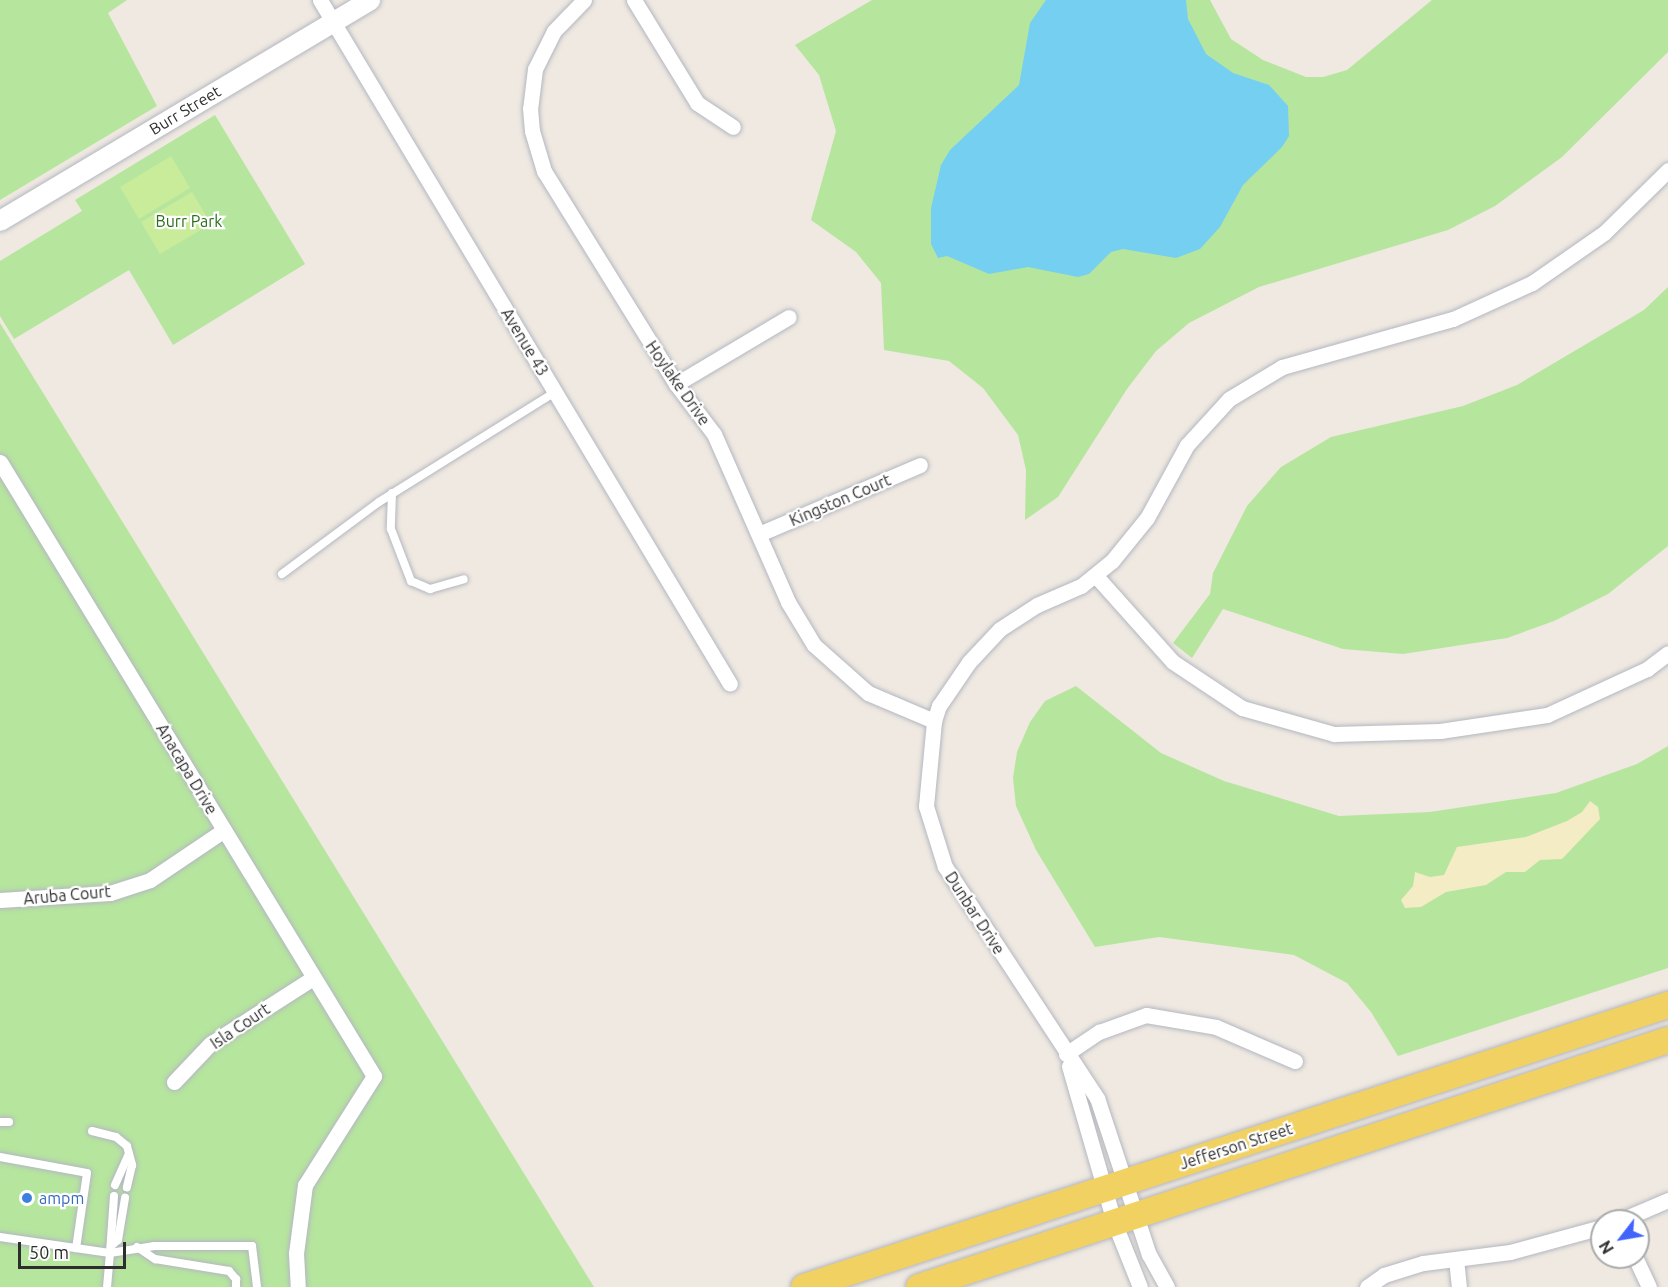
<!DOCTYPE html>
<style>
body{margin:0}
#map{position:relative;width:1668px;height:1287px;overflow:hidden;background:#efe9e1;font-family:Ubuntu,sans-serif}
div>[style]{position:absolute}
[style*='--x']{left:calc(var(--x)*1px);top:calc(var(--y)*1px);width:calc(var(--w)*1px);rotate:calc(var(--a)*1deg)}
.green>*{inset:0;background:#b6e59e}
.sand>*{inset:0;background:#f3ecc5}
.pitch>*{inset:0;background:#c9ec9a}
.water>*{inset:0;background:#75cff0}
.roads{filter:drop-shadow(0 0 2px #b4b7c1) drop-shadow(0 0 2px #b4b7c1)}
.service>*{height:8px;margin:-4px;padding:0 4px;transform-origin:4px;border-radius:4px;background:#fff}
.minor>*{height:15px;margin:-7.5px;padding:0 7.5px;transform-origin:7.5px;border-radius:7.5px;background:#fff}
.tertiary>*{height:20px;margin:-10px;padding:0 10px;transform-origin:10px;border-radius:10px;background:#fff}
.primary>*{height:26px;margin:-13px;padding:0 13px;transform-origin:13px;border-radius:13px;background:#f2d163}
.dots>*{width:16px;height:16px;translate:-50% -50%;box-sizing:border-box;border:3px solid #fff;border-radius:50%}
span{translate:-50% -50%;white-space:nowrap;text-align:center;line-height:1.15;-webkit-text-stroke:4.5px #fff;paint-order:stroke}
.street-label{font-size:16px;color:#2e2e2e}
.park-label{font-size:16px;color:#2c6e1b}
.shop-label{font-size:16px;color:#366cbe}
.left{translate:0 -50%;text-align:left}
.north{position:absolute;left:1590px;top:1209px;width:60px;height:60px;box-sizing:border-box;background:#fff;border:2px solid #ababab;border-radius:50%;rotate:239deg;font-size:16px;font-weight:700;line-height:24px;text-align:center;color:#2e2e2e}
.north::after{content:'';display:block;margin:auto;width:21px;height:27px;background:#4264fb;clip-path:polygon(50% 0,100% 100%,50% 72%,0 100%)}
.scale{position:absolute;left:18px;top:1242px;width:108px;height:27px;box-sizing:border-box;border:3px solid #2e2e2e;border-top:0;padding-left:8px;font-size:18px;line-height:21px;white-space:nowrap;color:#2e2e2e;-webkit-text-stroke:4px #fff;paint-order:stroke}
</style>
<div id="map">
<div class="green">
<i style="clip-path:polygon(0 0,127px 0,108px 13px,157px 106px,0 200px)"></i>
<i style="clip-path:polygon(872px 0,1210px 0,1231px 39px,1263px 60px,1306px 77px,1323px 77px,1347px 70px,1432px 0,1668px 0,1668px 52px,1562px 157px,1495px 206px,1448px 230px,1259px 287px,1189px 323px,1156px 351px,1127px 389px,1058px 497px,1025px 520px,1026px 470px,1018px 435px,983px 388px,949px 361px,884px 350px,881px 283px,856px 252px,811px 220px,836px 131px,819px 75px,795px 45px)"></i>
<i style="clip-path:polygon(215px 115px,305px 264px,173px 345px,129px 270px,14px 339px,0 316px,0 261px,82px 211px,75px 200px)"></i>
<i style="clip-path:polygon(1668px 287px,1668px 546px,1608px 594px,1554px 621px,1507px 638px,1403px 654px,1343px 649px,1223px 609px,1192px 658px,1173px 643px,1210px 594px,1213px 573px,1247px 506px,1281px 467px,1331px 437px,1463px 406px,1517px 385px,1644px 310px)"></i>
<i style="clip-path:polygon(0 323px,594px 1287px,0 1287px)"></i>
<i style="clip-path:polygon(1076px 686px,1161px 753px,1224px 781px,1339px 816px,1430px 812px,1556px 793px,1637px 764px,1668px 746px,1668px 968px,1398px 1056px,1371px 1012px,1347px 983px,1294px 955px,1159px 937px,1095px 947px,1036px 850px,1016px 806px,1013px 778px,1017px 752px,1030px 722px,1045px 701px)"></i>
</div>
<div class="sand">
<i style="clip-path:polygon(1590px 801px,1598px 807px,1600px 819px,1562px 859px,1540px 860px,1525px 872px,1506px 872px,1486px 885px,1446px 892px,1421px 907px,1405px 908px,1401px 900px,1413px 886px,1415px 872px,1430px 877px,1444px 875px,1457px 847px,1526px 837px,1567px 821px,1582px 812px)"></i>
</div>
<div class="pitch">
<i style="clip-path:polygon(171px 156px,190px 188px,139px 219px,120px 187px)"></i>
<i style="clip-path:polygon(192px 192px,211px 224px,160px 254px,141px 222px)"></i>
</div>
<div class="water">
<i style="clip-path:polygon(1046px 0,1186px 0,1188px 19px,1206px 54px,1233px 73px,1269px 85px,1288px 106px,1289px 136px,1282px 147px,1243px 185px,1220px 227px,1200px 249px,1176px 258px,1123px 249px,1111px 252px,1089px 274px,1078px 277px,1028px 267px,989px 274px,947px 256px,938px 258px,931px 244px,931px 208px,941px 165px,950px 150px,1019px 85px,1030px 23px)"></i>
</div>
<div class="roads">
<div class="service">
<i style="--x:392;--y:493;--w:36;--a:92"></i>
<i style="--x:391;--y:529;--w:56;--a:69"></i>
<i style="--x:411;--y:581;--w:21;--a:23"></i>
<i style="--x:430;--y:589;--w:35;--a:-16"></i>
<i style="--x:282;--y:574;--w:121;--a:-36.6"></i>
<i style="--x:379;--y:502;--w:208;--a:-32"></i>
<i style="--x:0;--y:1122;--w:9;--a:0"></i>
<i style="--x:92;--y:1131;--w:25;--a:14"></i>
<i style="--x:116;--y:1137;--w:14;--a:39"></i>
<i style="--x:127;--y:1146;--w:20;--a:75"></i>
<i style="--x:132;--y:1165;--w:23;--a:103"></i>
<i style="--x:0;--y:1157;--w:88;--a:10.4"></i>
<i style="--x:87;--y:1173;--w:76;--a:98.3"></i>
<i style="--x:115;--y:1185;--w:34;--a:-66"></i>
<i style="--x:114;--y:1196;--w:57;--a:94"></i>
<i style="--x:110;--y:1253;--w:45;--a:-9"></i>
<i style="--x:154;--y:1246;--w:98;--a:0"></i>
<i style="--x:252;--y:1246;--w:41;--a:83"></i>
<i style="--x:0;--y:1237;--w:111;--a:8.3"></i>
<i style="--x:110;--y:1253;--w:34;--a:95"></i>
<i style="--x:111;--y:1246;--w:9;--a:-41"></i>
<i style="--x:118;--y:1240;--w:43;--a:-80.5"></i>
<i style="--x:137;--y:1247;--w:22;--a:34"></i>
<i style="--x:155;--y:1259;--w:75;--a:9.2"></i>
<i style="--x:229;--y:1271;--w:11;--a:49"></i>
<i style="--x:236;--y:1279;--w:8;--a:90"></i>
</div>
<div class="minor">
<i style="--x:320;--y:0;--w:797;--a:59.06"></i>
<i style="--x:584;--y:0;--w:43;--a:134.1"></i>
<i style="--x:554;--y:31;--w:42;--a:116.6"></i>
<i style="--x:535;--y:69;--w:39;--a:97"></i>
<i style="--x:530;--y:108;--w:23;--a:85"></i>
<i style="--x:532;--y:131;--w:42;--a:73.3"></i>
<i style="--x:544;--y:171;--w:251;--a:58.2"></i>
<i style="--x:676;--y:384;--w:63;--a:52.8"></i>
<i style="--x:714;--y:434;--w:184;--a:66.2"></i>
<i style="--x:788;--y:602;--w:50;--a:58.8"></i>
<i style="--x:814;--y:645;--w:72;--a:41.6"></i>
<i style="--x:868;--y:693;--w:72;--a:23"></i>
<i style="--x:634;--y:0;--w:121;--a:58.5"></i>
<i style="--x:697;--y:103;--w:43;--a:33.7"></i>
<i style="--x:676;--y:384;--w:131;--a:-30.7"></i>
<i style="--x:0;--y:462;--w:719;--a:58.65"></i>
<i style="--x:374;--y:1076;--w:129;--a:122.3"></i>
<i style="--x:305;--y:1185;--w:69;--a:97.5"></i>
<i style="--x:296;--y:1253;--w:34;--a:87"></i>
<i style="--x:759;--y:534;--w:175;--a:-23.2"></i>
<i style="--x:1096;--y:576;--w:115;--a:48.2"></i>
<i style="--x:1173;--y:662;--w:83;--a:33.7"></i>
<i style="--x:1242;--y:708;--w:96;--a:15.8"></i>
<i style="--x:1334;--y:734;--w:106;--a:-1.6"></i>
<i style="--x:1440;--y:731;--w:108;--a:-8.5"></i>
<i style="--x:1547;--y:715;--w:110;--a:-24.7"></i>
<i style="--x:1647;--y:669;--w:26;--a:-37"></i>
<i style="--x:0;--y:900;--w:110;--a:-3.6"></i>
<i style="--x:110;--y:893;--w:42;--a:-18"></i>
<i style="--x:150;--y:880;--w:89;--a:-34"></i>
<i style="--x:1066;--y:1054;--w:40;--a:-34"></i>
<i style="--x:1099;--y:1032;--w:50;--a:-19.9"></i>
<i style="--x:1146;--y:1015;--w:71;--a:9.7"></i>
<i style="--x:1216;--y:1027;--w:86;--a:23.3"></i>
<i style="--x:1069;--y:1066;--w:162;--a:73.9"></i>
<i style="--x:1114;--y:1222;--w:70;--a:68.2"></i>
<i style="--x:174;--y:1082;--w:52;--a:-46.5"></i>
<i style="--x:210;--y:1044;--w:122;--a:-32.7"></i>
<i style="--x:1619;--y:1221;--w:53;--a:-23.2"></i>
<i style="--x:1635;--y:1257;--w:33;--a:65"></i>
<i style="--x:1456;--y:1259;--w:28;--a:84"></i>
<i style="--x:1167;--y:1287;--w:37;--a:-119"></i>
<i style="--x:1149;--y:1255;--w:165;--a:-108.3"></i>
<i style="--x:1097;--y:1098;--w:277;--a:-123.3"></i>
<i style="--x:945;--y:867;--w:64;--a:-107.3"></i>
<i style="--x:926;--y:806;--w:85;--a:-84.6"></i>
<i style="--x:934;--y:721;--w:16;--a:-72"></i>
<i style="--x:939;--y:706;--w:53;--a:-55.7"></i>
<i style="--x:969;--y:662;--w:45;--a:-46.8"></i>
<i style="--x:1000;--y:629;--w:44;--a:-33"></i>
<i style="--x:1037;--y:605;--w:48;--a:-23.4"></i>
<i style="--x:1081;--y:586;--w:40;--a:-39"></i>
<i style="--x:1112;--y:561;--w:55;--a:-50.9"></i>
<i style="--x:1147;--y:518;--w:83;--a:-61.3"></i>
<i style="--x:1187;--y:445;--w:62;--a:-47.6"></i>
<i style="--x:1229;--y:399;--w:62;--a:-31.1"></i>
<i style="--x:1282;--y:367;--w:178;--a:-15.7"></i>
<i style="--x:1453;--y:319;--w:87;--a:-24.5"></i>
<i style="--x:1532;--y:283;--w:88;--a:-34.8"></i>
<i style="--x:1604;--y:233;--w:90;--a:-44.5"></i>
<i style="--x:1367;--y:1287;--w:21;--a:-35"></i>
<i style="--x:1384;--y:1275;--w:41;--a:-17.1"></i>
<i style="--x:1423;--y:1263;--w:88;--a:-7.2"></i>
<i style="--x:1510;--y:1252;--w:95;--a:-15.2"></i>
</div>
<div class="tertiary">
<i style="--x:0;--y:221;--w:431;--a:-30.8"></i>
</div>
<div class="primary">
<i style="--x:804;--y:1287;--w:909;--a:-18.08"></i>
<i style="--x:919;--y:1287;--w:789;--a:-18.25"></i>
</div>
</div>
<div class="dots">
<i style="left:27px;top:1198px;background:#3f7fe0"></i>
</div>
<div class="street-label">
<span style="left:185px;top:110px;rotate:-31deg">Burr Street</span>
<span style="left:525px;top:342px;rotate:59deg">Avenue 43</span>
<span style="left:678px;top:383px;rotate:55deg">Hoylake Drive</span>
<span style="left:840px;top:500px;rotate:-23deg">Kingston Court</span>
<span style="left:187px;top:769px;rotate:59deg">Anacapa Drive</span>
<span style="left:67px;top:895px;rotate:-5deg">Aruba Court</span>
<span style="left:975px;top:913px;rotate:57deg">Dunbar Drive</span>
<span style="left:240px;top:1026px;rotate:-34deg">Isla Court</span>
<span style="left:1236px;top:1146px;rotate:-18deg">Jefferson Street</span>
</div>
<div class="park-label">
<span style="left:189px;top:221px">Burr Park</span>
</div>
<div class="shop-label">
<span class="left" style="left:39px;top:1198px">ampm</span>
</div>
<div class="north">N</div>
<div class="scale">50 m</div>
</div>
